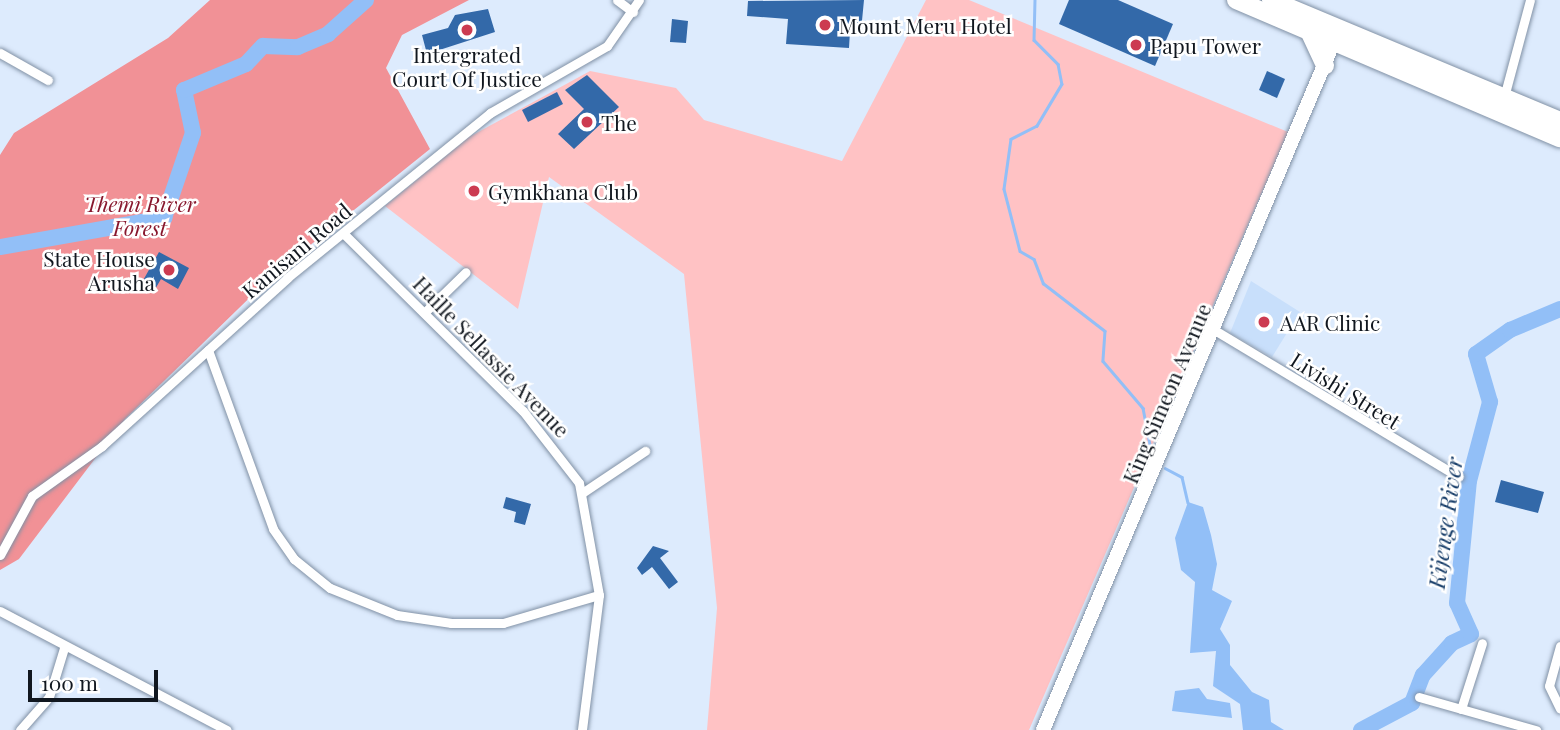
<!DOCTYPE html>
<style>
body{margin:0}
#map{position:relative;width:1560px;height:730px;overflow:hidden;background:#ddebfd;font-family:"Playfair Display",serif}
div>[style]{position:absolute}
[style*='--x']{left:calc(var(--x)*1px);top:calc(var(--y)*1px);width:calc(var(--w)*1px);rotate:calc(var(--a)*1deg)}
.built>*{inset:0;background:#c8dffb}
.green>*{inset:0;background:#ffc2c4}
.forest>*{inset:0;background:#f19196}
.water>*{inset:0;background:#92bff7}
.stream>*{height:2.5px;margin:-1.25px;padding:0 1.25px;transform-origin:1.25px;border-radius:1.25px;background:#92bff7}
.river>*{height:16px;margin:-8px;padding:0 8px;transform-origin:8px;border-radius:8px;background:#92bff7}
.building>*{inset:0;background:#3369a9}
.roads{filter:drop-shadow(0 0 2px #8191a5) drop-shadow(0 0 2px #8191a5)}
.street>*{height:9px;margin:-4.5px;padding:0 4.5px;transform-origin:4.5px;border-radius:4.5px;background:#fff}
.primary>*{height:14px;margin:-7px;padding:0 7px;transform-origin:7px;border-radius:7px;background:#fff}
.highway>*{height:18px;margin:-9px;padding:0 9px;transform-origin:9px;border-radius:9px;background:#fff}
.dots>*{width:19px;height:19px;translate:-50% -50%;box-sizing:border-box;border:4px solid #fff;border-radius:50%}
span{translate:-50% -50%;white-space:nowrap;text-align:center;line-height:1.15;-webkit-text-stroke:5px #fff;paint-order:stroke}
.poi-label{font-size:21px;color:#11171f}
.left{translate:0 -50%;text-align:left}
.right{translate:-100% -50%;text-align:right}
.park-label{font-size:21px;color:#88172d;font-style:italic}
.street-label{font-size:21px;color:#11171f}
.water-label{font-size:23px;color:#173d69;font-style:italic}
.scale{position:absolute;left:28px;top:670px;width:130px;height:32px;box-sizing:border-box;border:4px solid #11171f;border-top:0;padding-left:9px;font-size:21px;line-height:24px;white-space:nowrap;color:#11171f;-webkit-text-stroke:5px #fff;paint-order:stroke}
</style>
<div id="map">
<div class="built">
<i style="clip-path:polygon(1251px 281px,1300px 312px,1272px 357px,1230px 333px)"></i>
</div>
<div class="green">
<i style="clip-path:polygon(926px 0,969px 0,1288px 132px,1029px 730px,707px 730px,717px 608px,684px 274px,549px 177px,518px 309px,385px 206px,469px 137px,590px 71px,676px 88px,704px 120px,842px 161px)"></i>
</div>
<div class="forest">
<i style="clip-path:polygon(210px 0,469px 0,402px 35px,386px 68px,430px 149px,273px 275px,125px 419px,19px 559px,0 570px,0 155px,14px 133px,168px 38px)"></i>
</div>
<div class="water">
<i style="clip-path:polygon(1188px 502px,1203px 507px,1211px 535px,1217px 564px,1212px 590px,1232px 601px,1220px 629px,1230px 645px,1230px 665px,1252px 692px,1269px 700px,1271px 722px,1284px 730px,1243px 730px,1240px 704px,1213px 686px,1216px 651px,1190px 653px,1195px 582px,1181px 570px,1175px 538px)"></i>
<i style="clip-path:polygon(1199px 688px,1207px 699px,1230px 703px,1232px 718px,1172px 711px,1175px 691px)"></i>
</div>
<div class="stream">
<i style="--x:1035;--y:0;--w:40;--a:91.4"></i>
<i style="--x:1034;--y:40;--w:34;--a:45"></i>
<i style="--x:1058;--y:64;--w:20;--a:79"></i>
<i style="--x:1062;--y:84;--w:49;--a:120.8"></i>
<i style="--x:1037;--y:126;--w:29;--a:153"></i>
<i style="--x:1011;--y:139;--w:50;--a:98"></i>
<i style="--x:1004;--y:189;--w:64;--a:75.5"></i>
<i style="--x:1020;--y:251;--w:16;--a:30"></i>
<i style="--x:1034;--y:259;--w:26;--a:69"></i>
<i style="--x:1043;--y:283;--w:78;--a:37.7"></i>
<i style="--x:1105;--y:331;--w:30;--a:94"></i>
<i style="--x:1103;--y:361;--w:62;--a:49.6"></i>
<i style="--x:1143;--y:408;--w:48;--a:79.2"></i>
<i style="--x:1165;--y:468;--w:19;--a:28"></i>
<i style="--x:1182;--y:477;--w:26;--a:77"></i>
</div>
<div class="river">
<i style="--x:0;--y:247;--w:167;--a:-10"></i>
<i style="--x:164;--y:218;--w:90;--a:-71.2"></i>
<i style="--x:193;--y:133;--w:44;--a:-101.8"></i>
<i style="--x:184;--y:90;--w:67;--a:-22.8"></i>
<i style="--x:246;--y:64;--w:25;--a:-47"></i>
<i style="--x:263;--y:46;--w:35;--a:2"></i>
<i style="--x:298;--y:47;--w:33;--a:-23"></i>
<i style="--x:328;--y:34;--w:51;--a:-41.8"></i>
<i style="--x:1361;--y:730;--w:58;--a:-27.9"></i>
<i style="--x:1412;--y:703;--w:30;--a:-69"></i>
<i style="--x:1423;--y:675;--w:43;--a:-47.8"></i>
<i style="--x:1452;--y:643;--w:21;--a:-25"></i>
<i style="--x:1471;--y:634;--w:34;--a:-114"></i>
<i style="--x:1457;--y:603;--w:123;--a:-84.4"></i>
<i style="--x:1469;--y:481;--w:82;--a:-75.1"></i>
<i style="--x:1490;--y:402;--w:50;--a:-106.3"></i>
<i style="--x:1476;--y:354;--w:42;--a:-35.2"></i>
<i style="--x:1510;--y:330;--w:54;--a:-22.8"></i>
</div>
<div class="building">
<i style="clip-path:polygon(864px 0,861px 31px,850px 31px,849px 48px,786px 44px,788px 19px,747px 16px,748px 1px)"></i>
<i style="clip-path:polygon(1069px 0,1118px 0,1173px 24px,1155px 66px,1059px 24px)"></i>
<i style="clip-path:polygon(488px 9px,495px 32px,427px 54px,422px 35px,448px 28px,455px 15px)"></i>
<i style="clip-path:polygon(672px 19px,688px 21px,686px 43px,670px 42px)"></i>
<i style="clip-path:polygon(1267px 71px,1285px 79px,1277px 98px,1259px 90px)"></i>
<i style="clip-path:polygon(587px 75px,619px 107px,574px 149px,558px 134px,584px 109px,565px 90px)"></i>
<i style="clip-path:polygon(557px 92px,563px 104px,528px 122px,522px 110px)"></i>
<i style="clip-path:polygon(159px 252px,189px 268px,178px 289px,161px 279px,154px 291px,141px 284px)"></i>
<i style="clip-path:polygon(1501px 480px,1544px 492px,1538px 513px,1495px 502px)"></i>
<i style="clip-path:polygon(506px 497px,531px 504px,525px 525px,514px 522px,516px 512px,503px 508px)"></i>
<i style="clip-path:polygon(653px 546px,669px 551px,660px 558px,678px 582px,669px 589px,652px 567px,642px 575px,637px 568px)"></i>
</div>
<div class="roads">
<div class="street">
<i style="--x:617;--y:0;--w:20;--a:37"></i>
<i style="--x:0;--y:53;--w:55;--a:29.4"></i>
<i style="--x:1504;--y:97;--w:100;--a:-75"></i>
<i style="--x:343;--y:233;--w:253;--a:44.7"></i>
<i style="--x:523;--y:411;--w:91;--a:52.1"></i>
<i style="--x:579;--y:483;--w:114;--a:79.9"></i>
<i style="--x:599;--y:595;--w:136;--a:97.2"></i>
<i style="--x:427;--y:310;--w:54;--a:-44.3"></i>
<i style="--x:1216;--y:331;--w:283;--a:31"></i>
<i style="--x:208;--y:350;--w:190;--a:70"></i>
<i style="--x:273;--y:529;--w:37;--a:55"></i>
<i style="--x:294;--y:559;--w:46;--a:38.9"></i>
<i style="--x:330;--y:588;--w:72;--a:21.9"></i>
<i style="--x:397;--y:615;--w:55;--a:8.4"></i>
<i style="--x:451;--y:623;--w:52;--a:0"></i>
<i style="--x:503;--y:623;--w:100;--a:-16.3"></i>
<i style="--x:582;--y:493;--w:76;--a:-33.7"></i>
<i style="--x:0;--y:555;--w:67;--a:-61.5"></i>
<i style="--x:32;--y:496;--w:86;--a:-35.5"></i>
<i style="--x:102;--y:446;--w:250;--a:-42.2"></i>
<i style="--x:287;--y:278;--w:262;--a:-39.1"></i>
<i style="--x:490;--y:113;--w:135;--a:-29.8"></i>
<i style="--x:607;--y:46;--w:56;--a:-55.2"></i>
<i style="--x:0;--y:611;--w:256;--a:27.7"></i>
<i style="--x:1560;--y:646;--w:41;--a:105.4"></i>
<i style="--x:1549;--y:686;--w:25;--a:64"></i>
<i style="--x:1419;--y:697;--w:122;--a:15.8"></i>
<i style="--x:1461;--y:709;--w:69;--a:-72.3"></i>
<i style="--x:20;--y:730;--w:44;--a:-48.7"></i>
<i style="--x:49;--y:697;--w:51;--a:-73"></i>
</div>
<div class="primary">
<i style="--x:1043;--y:730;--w:758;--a:-67.09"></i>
</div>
<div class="highway">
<i style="--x:1236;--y:0;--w:352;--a:23.1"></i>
<i style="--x:1271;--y:0;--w:313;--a:22.7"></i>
<i style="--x:1309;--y:31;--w:38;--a:65"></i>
</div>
</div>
<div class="dots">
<i style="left:825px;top:25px;background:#cc3b51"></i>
<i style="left:467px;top:30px;background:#cc3b51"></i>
<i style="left:1136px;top:45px;background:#cc3b51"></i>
<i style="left:587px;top:122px;background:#cc3b51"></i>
<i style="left:474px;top:191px;background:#cc3b51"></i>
<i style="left:169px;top:270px;background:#cc3b51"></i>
<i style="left:1264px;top:322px;background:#cc3b51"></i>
</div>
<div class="poi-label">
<span class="left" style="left:839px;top:25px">Mount Meru Hotel</span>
<span class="left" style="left:1150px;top:45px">Papu Tower</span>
<span style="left:467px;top:66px">Intergrated<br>Court Of Justice</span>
<span class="left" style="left:601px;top:122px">The</span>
<span class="left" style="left:488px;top:191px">Gymkhana Club</span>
<span class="right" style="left:155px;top:270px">State House<br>Arusha</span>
<span class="left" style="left:1280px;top:322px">AAR Clinic</span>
</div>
<div class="park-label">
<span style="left:140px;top:215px">Themi River<br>Forest</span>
</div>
<div class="street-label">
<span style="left:296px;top:250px;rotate:-40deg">Kanisani Road</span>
<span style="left:492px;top:356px;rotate:46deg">Haille Sellassie Avenue</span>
<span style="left:1346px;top:390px;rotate:32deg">Livishi Street</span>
<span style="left:1166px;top:393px;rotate:-67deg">King Simeon Avenue</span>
</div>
<div class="water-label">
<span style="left:1445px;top:523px;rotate:-82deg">Kijenge River</span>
</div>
<div class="scale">100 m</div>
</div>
